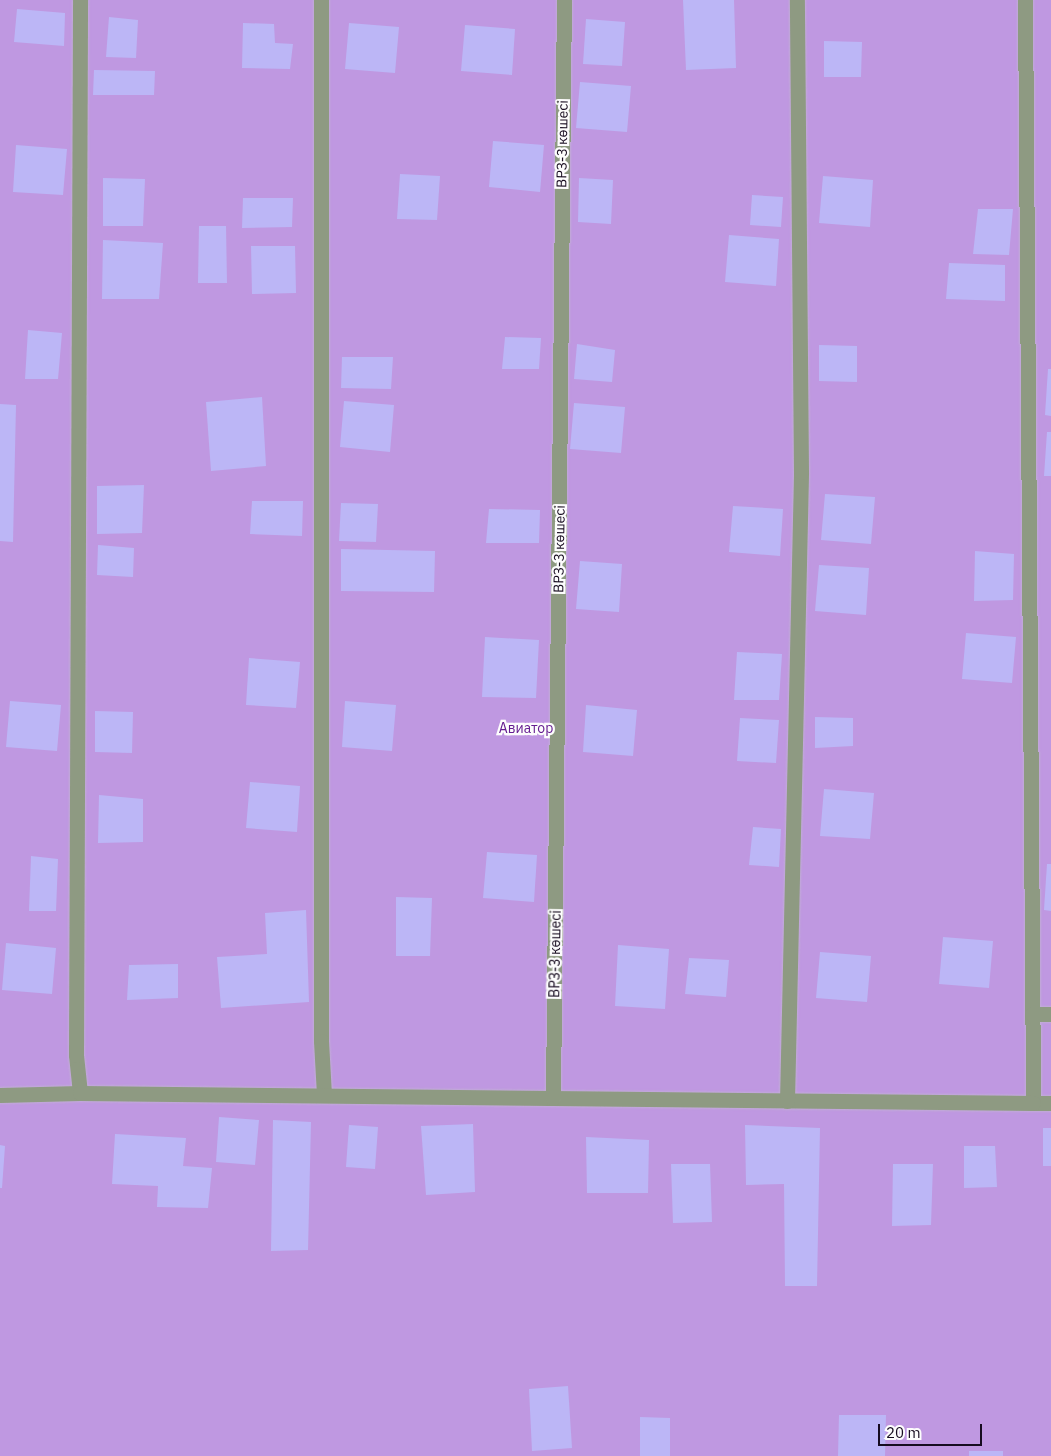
<!DOCTYPE html>
<meta charset="utf-8">
<style>
body{margin:0}
#map{position:relative;width:1051px;height:1456px;overflow:hidden;background:#e8d1fe;font-family:"IBM Plex Sans",sans-serif}
div>[style]{position:absolute}
[style*='--x']{left:calc(var(--x)*1px);top:calc(var(--y)*1px);width:calc(var(--w)*1px);rotate:calc(var(--a)*1deg)}
.green>*{inset:0;background:#bf98e1}
.building>*{inset:0;background:#bcb6f6}
.roads{filter:drop-shadow(0 0 1px #c2aed6) drop-shadow(0 0 1px #c2aed6)}
.minor>*{height:15px;margin:-7.5px;padding:0 7.5px;transform-origin:7.5px;border-radius:7.5px;background:#8e9a82}
span{translate:-50% -50%;white-space:nowrap;text-align:center;line-height:1.15;-webkit-text-stroke:4.5px #fdfdfd;paint-order:stroke}
.street-label{font-size:14px;color:#170c20}
.park-label{font-size:14px;color:#651d91}
.scale{position:absolute;left:878px;top:1424px;width:104px;height:22px;box-sizing:border-box;border:2px solid #170c20;border-top:0;padding-left:6px;font-size:15px;line-height:18px;white-space:nowrap;color:#170c20;-webkit-text-stroke:4px #fdfdfd;paint-order:stroke}
</style>
<div id="map">
<div class="green">
<i style="clip-path:polygon(0 0,1051px 0,1051px 1456px,0 1456px)"></i>
</div>
<div class="building">
<i style="clip-path:polygon(683px 0,734px 0,736px 68px,686px 70px)"></i>
<i style="clip-path:polygon(17px 9px,65px 13px,64px 46px,14px 42px)"></i>
<i style="clip-path:polygon(109px 17px,138px 20px,136px 58px,106px 57px)"></i>
<i style="clip-path:polygon(586px 19px,625px 22px,622px 66px,583px 64px)"></i>
<i style="clip-path:polygon(243px 23px,274px 24px,275px 43px,293px 44px,290px 69px,242px 68px)"></i>
<i style="clip-path:polygon(349px 23px,399px 27px,395px 73px,345px 69px)"></i>
<i style="clip-path:polygon(465px 25px,515px 29px,512px 75px,461px 71px)"></i>
<i style="clip-path:polygon(824px 41px,862px 42px,861px 77px,824px 77px)"></i>
<i style="clip-path:polygon(94px 70px,155px 71px,154px 95px,93px 95px)"></i>
<i style="clip-path:polygon(580px 82px,631px 86px,627px 132px,576px 128px)"></i>
<i style="clip-path:polygon(493px 141px,544px 145px,540px 192px,489px 187px)"></i>
<i style="clip-path:polygon(16px 145px,67px 149px,63px 195px,13px 192px)"></i>
<i style="clip-path:polygon(400px 174px,440px 176px,437px 220px,397px 219px)"></i>
<i style="clip-path:polygon(823px 176px,873px 180px,870px 227px,819px 223px)"></i>
<i style="clip-path:polygon(103px 178px,145px 179px,143px 226px,103px 226px)"></i>
<i style="clip-path:polygon(579px 178px,613px 180px,611px 224px,578px 222px)"></i>
<i style="clip-path:polygon(752px 195px,783px 197px,781px 227px,750px 225px)"></i>
<i style="clip-path:polygon(243px 198px,293px 198px,292px 227px,242px 228px)"></i>
<i style="clip-path:polygon(978px 209px,1013px 209px,1009px 255px,973px 254px)"></i>
<i style="clip-path:polygon(199px 226px,226px 226px,227px 283px,198px 283px)"></i>
<i style="clip-path:polygon(729px 235px,779px 239px,776px 286px,725px 282px)"></i>
<i style="clip-path:polygon(103px 240px,163px 243px,159px 299px,102px 299px)"></i>
<i style="clip-path:polygon(251px 246px,295px 246px,296px 293px,252px 294px)"></i>
<i style="clip-path:polygon(949px 263px,1005px 265px,1005px 301px,946px 299px)"></i>
<i style="clip-path:polygon(28px 330px,62px 333px,58px 379px,25px 379px)"></i>
<i style="clip-path:polygon(505px 337px,541px 338px,539px 369px,502px 369px)"></i>
<i style="clip-path:polygon(577px 344px,615px 350px,612px 382px,574px 379px)"></i>
<i style="clip-path:polygon(819px 345px,857px 346px,857px 382px,819px 381px)"></i>
<i style="clip-path:polygon(342px 357px,393px 357px,391px 389px,341px 388px)"></i>
<i style="clip-path:polygon(1048px 369px,1051px 369px,1051px 416px,1045px 415px)"></i>
<i style="clip-path:polygon(262px 397px,266px 466px,211px 471px,206px 402px)"></i>
<i style="clip-path:polygon(344px 401px,394px 405px,390px 452px,340px 447px)"></i>
<i style="clip-path:polygon(574px 403px,625px 407px,621px 453px,570px 449px)"></i>
<i style="clip-path:polygon(0 404px,16px 405px,13px 542px,0 541px)"></i>
<i style="clip-path:polygon(1047px 432px,1051px 432px,1051px 476px,1044px 476px)"></i>
<i style="clip-path:polygon(144px 485px,142px 533px,97px 534px,97px 486px)"></i>
<i style="clip-path:polygon(825px 494px,875px 497px,871px 544px,821px 540px)"></i>
<i style="clip-path:polygon(252px 501px,303px 501px,302px 536px,250px 534px)"></i>
<i style="clip-path:polygon(341px 503px,378px 504px,376px 542px,339px 541px)"></i>
<i style="clip-path:polygon(733px 506px,783px 509px,780px 556px,729px 552px)"></i>
<i style="clip-path:polygon(489px 509px,540px 510px,539px 543px,486px 543px)"></i>
<i style="clip-path:polygon(98px 545px,134px 548px,133px 577px,97px 575px)"></i>
<i style="clip-path:polygon(341px 549px,435px 551px,434px 592px,341px 591px)"></i>
<i style="clip-path:polygon(975px 551px,1014px 554px,1013px 600px,974px 601px)"></i>
<i style="clip-path:polygon(580px 561px,622px 564px,619px 612px,576px 609px)"></i>
<i style="clip-path:polygon(819px 565px,869px 568px,866px 615px,815px 611px)"></i>
<i style="clip-path:polygon(966px 633px,1016px 637px,1012px 683px,962px 679px)"></i>
<i style="clip-path:polygon(485px 637px,539px 640px,536px 698px,482px 697px)"></i>
<i style="clip-path:polygon(737px 652px,782px 654px,779px 700px,734px 700px)"></i>
<i style="clip-path:polygon(249px 658px,300px 662px,296px 708px,246px 705px)"></i>
<i style="clip-path:polygon(10px 701px,61px 705px,57px 751px,6px 747px)"></i>
<i style="clip-path:polygon(345px 701px,396px 705px,392px 751px,342px 747px)"></i>
<i style="clip-path:polygon(586px 705px,637px 710px,633px 756px,583px 752px)"></i>
<i style="clip-path:polygon(95px 711px,133px 712px,132px 753px,95px 752px)"></i>
<i style="clip-path:polygon(815px 717px,853px 718px,853px 746px,815px 748px)"></i>
<i style="clip-path:polygon(740px 718px,779px 720px,776px 763px,737px 761px)"></i>
<i style="clip-path:polygon(250px 782px,300px 786px,297px 832px,246px 828px)"></i>
<i style="clip-path:polygon(824px 789px,874px 793px,870px 839px,820px 836px)"></i>
<i style="clip-path:polygon(99px 795px,143px 799px,143px 842px,98px 843px)"></i>
<i style="clip-path:polygon(753px 827px,781px 829px,779px 867px,749px 865px)"></i>
<i style="clip-path:polygon(487px 852px,537px 855px,534px 902px,483px 898px)"></i>
<i style="clip-path:polygon(31px 856px,58px 859px,56px 911px,29px 911px)"></i>
<i style="clip-path:polygon(1047px 864px,1051px 864px,1051px 911px,1044px 910px)"></i>
<i style="clip-path:polygon(396px 897px,432px 898px,430px 956px,396px 956px)"></i>
<i style="clip-path:polygon(306px 910px,309px 1002px,221px 1008px,217px 957px,267px 954px,265px 913px)"></i>
<i style="clip-path:polygon(943px 937px,993px 941px,989px 988px,939px 984px)"></i>
<i style="clip-path:polygon(6px 943px,56px 948px,52px 994px,2px 990px)"></i>
<i style="clip-path:polygon(618px 945px,669px 949px,665px 1009px,615px 1006px)"></i>
<i style="clip-path:polygon(820px 952px,871px 956px,867px 1002px,816px 998px)"></i>
<i style="clip-path:polygon(689px 958px,729px 960px,726px 997px,685px 994px)"></i>
<i style="clip-path:polygon(178px 964px,178px 998px,127px 1000px,129px 965px)"></i>
<i style="clip-path:polygon(219px 1117px,259px 1120px,255px 1165px,216px 1162px)"></i>
<i style="clip-path:polygon(273px 1120px,311px 1122px,308px 1250px,271px 1251px)"></i>
<i style="clip-path:polygon(473px 1124px,475px 1192px,426px 1195px,421px 1126px)"></i>
<i style="clip-path:polygon(349px 1125px,378px 1127px,375px 1169px,346px 1167px)"></i>
<i style="clip-path:polygon(745px 1125px,820px 1128px,817px 1286px,785px 1286px,784px 1184px,746px 1185px)"></i>
<i style="clip-path:polygon(1043px 1128px,1051px 1128px,1051px 1166px,1043px 1166px)"></i>
<i style="clip-path:polygon(115px 1134px,186px 1138px,183px 1166px,212px 1168px,208px 1208px,157px 1207px,158px 1186px,112px 1184px)"></i>
<i style="clip-path:polygon(586px 1137px,649px 1140px,648px 1193px,587px 1193px)"></i>
<i style="clip-path:polygon(0 1145px,5px 1146px,2px 1188px,0 1188px)"></i>
<i style="clip-path:polygon(964px 1146px,995px 1146px,997px 1187px,964px 1188px)"></i>
<i style="clip-path:polygon(671px 1164px,710px 1164px,712px 1222px,673px 1223px)"></i>
<i style="clip-path:polygon(893px 1164px,933px 1164px,931px 1225px,892px 1226px)"></i>
<i style="clip-path:polygon(568px 1386px,572px 1448px,532px 1451px,529px 1389px)"></i>
<i style="clip-path:polygon(839px 1415px,886px 1415px,885px 1456px,838px 1456px)"></i>
<i style="clip-path:polygon(640px 1417px,670px 1418px,670px 1456px,640px 1456px)"></i>
<i style="clip-path:polygon(969px 1451px,1003px 1451px,1003px 1456px,969px 1456px)"></i>
</div>
<div class="roads">
<div class="minor">
<i style="--x:321;--y:0;--w:1041;--a:90"></i>
<i style="--x:321;--y:1041;--w:54;--a:86.8"></i>
<i style="--x:1025;--y:0;--w:1103;--a:89.58"></i>
<i style="--x:1033;--y:1103;--w:18;--a:0"></i>
<i style="--x:1032;--y:1014;--w:19;--a:0"></i>
<i style="--x:80;--y:1093;--w:38;--a:-96"></i>
<i style="--x:76;--y:1055;--w:1055;--a:-89.78"></i>
<i style="--x:0;--y:1095;--w:80;--a:-1.4"></i>
<i style="--x:80;--y:1093;--w:953;--a:0.6"></i>
<i style="--x:553;--y:1098;--w:1098;--a:-89.43"></i>
<i style="--x:787;--y:1101;--w:629;--a:-88.72"></i>
<i style="--x:801;--y:472;--w:472;--a:-90.5"></i>
</div>
</div>
<div class="street-label">
<span style="left:562px;top:144px;rotate:-89deg">ВРЗ-3 көшесі</span>
<span style="left:559px;top:549px;rotate:-89deg">ВРЗ-3 көшесі</span>
<span style="left:555px;top:954px;rotate:-89deg">ВРЗ-3 көшесі</span>
</div>
<div class="park-label">
<span style="left:526px;top:728px">Авиатор</span>
</div>
<div class="scale">20 m</div>
</div>
